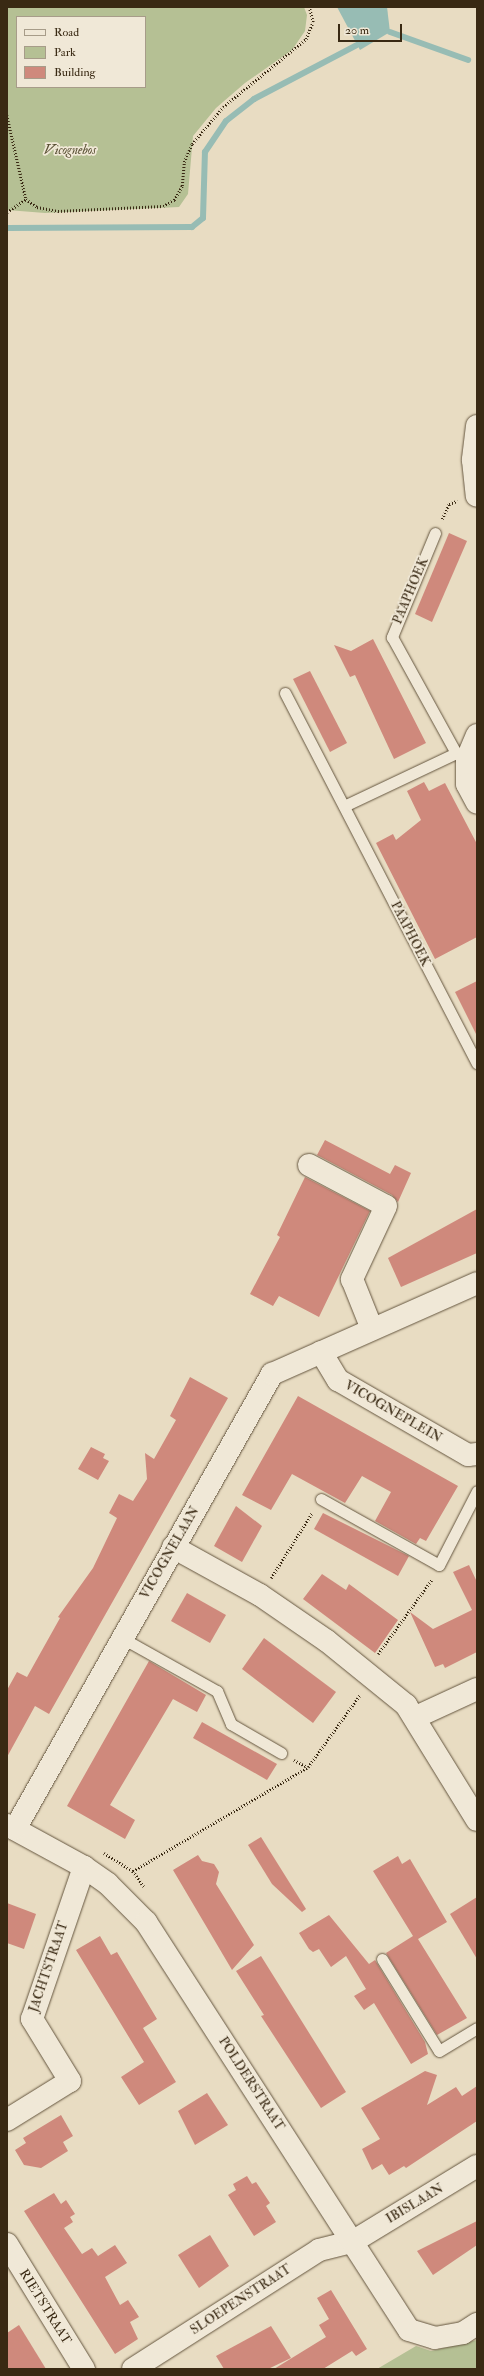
<!DOCTYPE html>
<style>
body{margin:0}
#map{position:relative;width:484px;height:2376px;overflow:hidden;background:#e8dcc2;font-family:"IM FELL Double Pica",serif}
div>[style]{position:absolute}
[style*='--x']{left:calc(var(--x)*1px);top:calc(var(--y)*1px);width:calc(var(--w)*1px);rotate:calc(var(--a)*1deg)}
.green>*{inset:0;background:#b5c094}
.water>*{inset:0;background:#97bcb4}
.stream>*{height:6px;margin:-3px;padding:0 3px;transform-origin:3px;border-radius:3px;background:#97bcb4}
.building>*{inset:0;background:#cf897c}
.path>*{height:2.5px;margin-top:-1.25px;transform-origin:0;background:repeating-linear-gradient(90deg,#392913 0 1px,transparent 0 3px)}
.roads{filter:drop-shadow(0 0 1px #65563f) drop-shadow(0 0 1px #65563f)}
.service>*{height:11px;margin:-5.5px;padding:0 5.5px;transform-origin:5.5px;border-radius:5.5px;background:#f0e8d7}
.minor>*{height:22px;margin:-11px;padding:0 11px;transform-origin:11px;border-radius:11px;background:#f0e8d7}
.tertiary>*{height:22px;margin:-11px;padding:0 11px;transform-origin:11px;border-radius:11px;background:#f0e8d7}
span{translate:-50% -50%;white-space:nowrap;text-align:center;line-height:1.15;-webkit-text-stroke:3.5px #f0e8d7;paint-order:stroke}
.park-label{font-size:13px;color:#584f33;font-style:italic}
.street-label{font-size:13px;color:#392913}
.frame{position:absolute;inset:0;border:8px solid #392913;pointer-events:none}
.legend{position:absolute;left:16px;top:16px;width:130px;height:72px;box-sizing:border-box;background:#f0e8d7;border:1px solid #a79c89;margin:0;padding:5px 7px;list-style:none;font-size:12px;color:#392913}
.legend li{display:flex;align-items:center;gap:8px;height:20px}
.legend b{width:20px;border:1px solid #a79c89}
.scale{position:absolute;left:338px;top:24px;width:64px;height:18px;box-sizing:border-box;border:2px solid #392913;border-top:0;padding-left:5px;font-size:12px;line-height:14px;white-space:nowrap;color:#392913;-webkit-text-stroke:3px #f0e8d7;paint-order:stroke}
</style>
<div id="map">
<div class="green">
<i style="clip-path:polygon(evenodd,7px 7px,304px 7px,307px 15px,305px 31px,292px 50px,245px 83px,216px 108px,193px 136px,188px 194px,179px 207px,45px 213px,7px 210px,7px 7px,17px 17px,145px 17px,145px 87px,17px 87px,17px 17px)"></i>
<i style="clip-path:polygon(477px 2340px,477px 2369px,377px 2369px,416px 2346px,431px 2351px)"></i>
</div>
<div class="water">
<i style="clip-path:polygon(337px 7px,387px 7px,390px 32px,360px 50px)"></i>
</div>
<div class="stream">
<i style="--x:390;--y:32;--w:83;--a:19.7"></i>
<i style="--x:7;--y:228;--w:185;--a:-0.3"></i>
<i style="--x:192;--y:227;--w:14;--a:-39"></i>
<i style="--x:203;--y:218;--w:66;--a:-88.3"></i>
<i style="--x:205;--y:152;--w:37;--a:-56"></i>
<i style="--x:226;--y:121;--w:36;--a:-38"></i>
<i style="--x:254;--y:99;--w:116;--a:-27.7"></i>
</div>
<div class="building">
<i style="clip-path:polygon(449px 533px,467px 541px,432px 622px,415px 614px)"></i>
<i style="clip-path:polygon(373px 639px,426px 743px,394px 759px,355px 675px,350px 677px,334px 645px,351px 651px)"></i>
<i style="clip-path:polygon(310px 671px,347px 743px,330px 752px,293px 679px)"></i>
<i style="clip-path:polygon(424px 782px,429px 791px,445px 783px,477px 844px,477px 937px,435px 959px,376px 843px,393px 834px,396px 840px,421px 820px,407px 791px)"></i>
<i style="clip-path:polygon(477px 981px,477px 1036px,455px 992px)"></i>
<i style="clip-path:polygon(325px 1140px,390px 1174px,395px 1165px,411px 1173px,398px 1202px,392px 1195px,317px 1155px)"></i>
<i style="clip-path:polygon(305px 1177px,370px 1211px,319px 1317px,279px 1296px,273px 1306px,250px 1294px,280px 1237px,277px 1235px)"></i>
<i style="clip-path:polygon(477px 1209px,477px 1253px,401px 1287px,388px 1258px)"></i>
<i style="clip-path:polygon(190px 1377px,228px 1398px,49px 1714px,35px 1706px,7px 1757px,7px 1690px,17px 1672px,27px 1677px,60px 1618px,58px 1617px,93px 1568px,117px 1518px,109px 1513px,119px 1494px,133px 1501px,147px 1479px,145px 1453px,154px 1459px,176px 1420px,170px 1416px)"></i>
<i style="clip-path:polygon(298px 1396px,458px 1486px,426px 1541px,420px 1538px,416px 1544px,375px 1521px,391px 1492px,362px 1476px,345px 1503px,292px 1474px,271px 1510px,242px 1495px)"></i>
<i style="clip-path:polygon(91px 1447px,105px 1454px,103px 1458px,109px 1461px,98px 1480px,78px 1469px)"></i>
<i style="clip-path:polygon(236px 1506px,262px 1526px,242px 1562px,214px 1546px)"></i>
<i style="clip-path:polygon(323px 1513px,409px 1556px,398px 1576px,314px 1529px)"></i>
<i style="clip-path:polygon(469px 1565px,477px 1582px,477px 1652px,445px 1668px,443px 1664px,435px 1667px,410px 1612px,433px 1629px,472px 1610px,453px 1572px)"></i>
<i style="clip-path:polygon(322px 1574px,346px 1590px,349px 1584px,398px 1620px,375px 1653px,303px 1599px)"></i>
<i style="clip-path:polygon(187px 1593px,226px 1615px,210px 1643px,171px 1621px)"></i>
<i style="clip-path:polygon(264px 1638px,336px 1692px,313px 1723px,242px 1669px)"></i>
<i style="clip-path:polygon(149px 1661px,206px 1695px,197px 1712px,173px 1699px,110px 1805px,135px 1820px,125px 1839px,67px 1806px)"></i>
<i style="clip-path:polygon(202px 1722px,277px 1764px,267px 1780px,193px 1738px)"></i>
<i style="clip-path:polygon(261px 1837px,306px 1909px,302px 1912px,272px 1884px,248px 1845px)"></i>
<i style="clip-path:polygon(198px 1855px,202px 1861px,214px 1864px,219px 1872px,216px 1884px,254px 1945px,232px 1970px,173px 1870px)"></i>
<i style="clip-path:polygon(398px 1856px,402px 1864px,410px 1859px,447px 1922px,418px 1939px,467px 2018px,437px 2035px,386px 1953px,413px 1936px,373px 1871px)"></i>
<i style="clip-path:polygon(477px 1897px,477px 1959px,450px 1914px)"></i>
<i style="clip-path:polygon(7px 1903px,36px 1914px,24px 1949px,7px 1943px)"></i>
<i style="clip-path:polygon(329px 1915px,369px 1964px,375px 1960px,425px 2042px,428px 2054px,411px 2064px,374px 2003px,364px 2010px,354px 1996px,366px 1989px,346px 1956px,331px 1967px,319px 1949px,313px 1952px,309px 1949px,299px 1933px)"></i>
<i style="clip-path:polygon(100px 1936px,111px 1955px,117px 1952px,157px 2019px,143px 2028px,176px 2082px,139px 2105px,121px 2077px,144px 2062px,76px 1950px)"></i>
<i style="clip-path:polygon(261px 1956px,346px 2092px,321px 2108px,261px 2016px,264px 2015px,236px 1971px)"></i>
<i style="clip-path:polygon(425px 2071px,437px 2075px,427px 2105px,456px 2087px,462px 2096px,477px 2086px,477px 2121px,406px 2168px,404px 2166px,389px 2175px,382px 2164px,372px 2170px,362px 2149px,380px 2139px,361px 2108px)"></i>
<i style="clip-path:polygon(207px 2093px,228px 2125px,195px 2145px,178px 2111px)"></i>
<i style="clip-path:polygon(61px 2115px,73px 2136px,63px 2142px,68px 2151px,41px 2168px,24px 2165px,15px 2150px,26px 2143px,23px 2138px)"></i>
<i style="clip-path:polygon(247px 2176px,252px 2184px,256px 2182px,270px 2203px,266px 2206px,276px 2222px,254px 2236px,228px 2195px,236px 2190px,233px 2184px)"></i>
<i style="clip-path:polygon(54px 2193px,61px 2204px,66px 2200px,75px 2214px,70px 2217px,73px 2222px,64px 2228px,82px 2254px,92px 2248px,98px 2256px,115px 2245px,127px 2263px,105px 2277px,120px 2305px,128px 2300px,139px 2317px,130px 2322px,138px 2339px,115px 2354px,24px 2211px)"></i>
<i style="clip-path:polygon(477px 2221px,477px 2245px,433px 2275px,417px 2251px)"></i>
<i style="clip-path:polygon(210px 2235px,229px 2266px,199px 2288px,178px 2255px)"></i>
<i style="clip-path:polygon(331px 2290px,367px 2349px,356px 2356px,352px 2351px,323px 2369px,274px 2369px,326px 2337px,319px 2325px,329px 2319px,317px 2298px)"></i>
<i style="clip-path:polygon(19px 2325px,46px 2369px,7px 2369px,7px 2333px)"></i>
<i style="clip-path:polygon(271px 2326px,291px 2358px,268px 2369px,224px 2369px,216px 2356px)"></i>
</div>
<div class="path">
<i style="--x:7;--y:115;--w:86;--a:77.3"></i>
<i style="--x:26;--y:199;--w:14;--a:36"></i>
<i style="--x:37;--y:207;--w:21;--a:11"></i>
<i style="--x:58;--y:211;--w:105;--a:-2.7"></i>
<i style="--x:163;--y:206;--w:13;--a:-29"></i>
<i style="--x:174;--y:200;--w:16;--a:-60"></i>
<i style="--x:182;--y:186;--w:24;--a:-85"></i>
<i style="--x:184;--y:162;--w:20;--a:-66"></i>
<i style="--x:192;--y:144;--w:48;--a:-50"></i>
<i style="--x:223;--y:107;--w:107;--a:-39.3"></i>
<i style="--x:306;--y:39;--w:18;--a:-68"></i>
<i style="--x:313;--y:22;--w:16;--a:-105"></i>
<i style="--x:7;--y:212;--w:23;--a:-34"></i>
<i style="--x:442;--y:519;--w:17;--a:-65"></i>
<i style="--x:449;--y:504;--w:9;--a:-21"></i>
<i style="--x:271;--y:1578;--w:77;--a:-57.8"></i>
<i style="--x:378;--y:1654;--w:92;--a:-54.2"></i>
<i style="--x:294;--y:1760;--w:15;--a:28"></i>
<i style="--x:104;--y:1853;--w:34;--a:32"></i>
<i style="--x:133;--y:1871;--w:19;--a:55"></i>
<i style="--x:133;--y:1871;--w:204;--a:-30.7"></i>
<i style="--x:308;--y:1767;--w:89;--a:-54.2"></i>
</div>
<div class="roads">
<div class="service">
<i style="--x:435;--y:533;--w:113;--a:112.5"></i>
<i style="--x:392;--y:637;--w:132;--a:61.1"></i>
<i style="--x:456;--y:753;--w:13;--a:29"></i>
<i style="--x:285;--y:693;--w:417;--a:62.6"></i>
<i style="--x:344;--y:806;--w:124;--a:-25.3"></i>
<i style="--x:321;--y:1499;--w:135;--a:29.2"></i>
<i style="--x:439;--y:1565;--w:83;--a:-62.8"></i>
<i style="--x:122;--y:1638;--w:109;--a:29.2"></i>
<i style="--x:217;--y:1691;--w:36;--a:67"></i>
<i style="--x:231;--y:1724;--w:58;--a:30.1"></i>
<i style="--x:382;--y:1959;--w:108;--a:58.2"></i>
<i style="--x:439;--y:2051;--w:44;--a:-31.2"></i>
</div>
<div class="minor">
<i style="--x:477;--y:426;--w:34;--a:97"></i>
<i style="--x:473;--y:460;--w:36;--a:84"></i>
<i style="--x:477;--y:735;--w:26;--a:113"></i>
<i style="--x:467;--y:759;--w:25;--a:90"></i>
<i style="--x:467;--y:784;--w:21;--a:62"></i>
<i style="--x:309;--y:1165;--w:87;--a:28"></i>
<i style="--x:386;--y:1206;--w:81;--a:115"></i>
<i style="--x:352;--y:1279;--w:54;--a:68.2"></i>
<i style="--x:321;--y:1352;--w:33;--a:59"></i>
<i style="--x:338;--y:1380;--w:150;--a:30"></i>
<i style="--x:468;--y:1455;--w:9;--a:-6"></i>
<i style="--x:173;--y:1547;--w:99;--a:28.9"></i>
<i style="--x:260;--y:1595;--w:81;--a:34.5"></i>
<i style="--x:327;--y:1641;--w:102;--a:39"></i>
<i style="--x:406;--y:1705;--w:135;--a:58.3"></i>
<i style="--x:416;--y:1717;--w:67;--a:-24.7"></i>
<i style="--x:7;--y:2120;--w:74;--a:-31.8"></i>
<i style="--x:70;--y:2081;--w:73;--a:-121.5"></i>
<i style="--x:32;--y:2019;--w:161;--a:-71.1"></i>
<i style="--x:7;--y:2244;--w:147;--a:58.4"></i>
<i style="--x:133;--y:2369;--w:221;--a:-32.6"></i>
<i style="--x:319;--y:2250;--w:36;--a:-14"></i>
<i style="--x:354;--y:2241;--w:144;--a:-31.4"></i>
</div>
<div class="tertiary">
<i style="--x:7;--y:1825;--w:88;--a:28.6"></i>
<i style="--x:84;--y:1867;--w:29;--a:35"></i>
<i style="--x:108;--y:1884;--w:54;--a:45"></i>
<i style="--x:146;--y:1922;--w:485;--a:57.2"></i>
<i style="--x:409;--y:2330;--w:27;--a:17"></i>
<i style="--x:435;--y:2338;--w:28;--a:-10"></i>
<i style="--x:463;--y:2333;--w:17;--a:-33"></i>
<i style="--x:15;--y:1829;--w:523;--a:-60.54"></i>
<i style="--x:272;--y:1374;--w:224;--a:-23.9"></i>
</div>
</div>
<div class="park-label">
<span style="left:70px;top:150px">Vicognebos</span>
</div>
<div class="street-label">
<span style="left:411px;top:591px;rotate:-67deg">PAAPHOEK</span>
<span style="left:410px;top:934px;rotate:63deg">PAAPHOEK</span>
<span style="left:393px;top:1412px;rotate:30deg">VICOGNEPLEIN</span>
<span style="left:170px;top:1553px;rotate:-60deg">VICOGNELAAN</span>
<span style="left:49px;top:1967px;rotate:-71deg">JACHTSTRAAT</span>
<span style="left:251px;top:2084px;rotate:57deg">POLDERSTRAAT</span>
<span style="left:415px;top:2204px;rotate:-31deg">IBISLAAN</span>
<span style="left:241px;top:2300px;rotate:-33deg">SLOEPENSTRAAT</span>
<span style="left:45px;top:2307px;rotate:58deg">RIETSTRAAT</span>
</div>
<div class="frame"></div>
<ul class="legend">
<li><b style="height:5px;background:#f0e8d7"></b>Road</li>
<li><b style="height:11px;background:#b5c094"></b>Park</li>
<li><b style="height:11px;background:#cf897c"></b>Building</li>
</ul>
<div class="scale">20 m</div>
</div>
